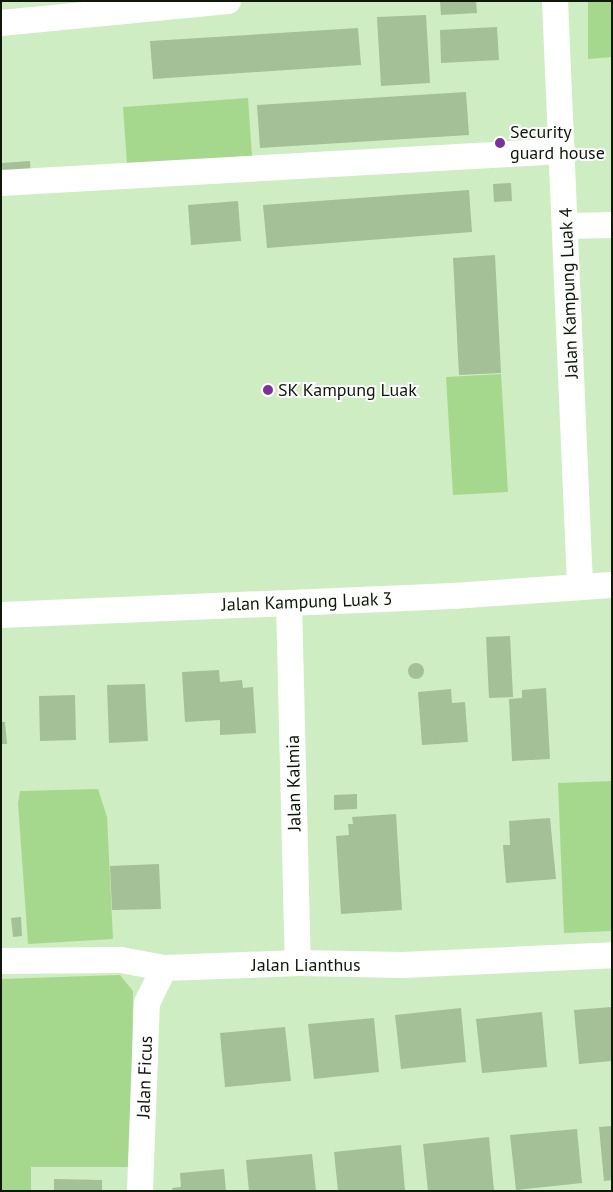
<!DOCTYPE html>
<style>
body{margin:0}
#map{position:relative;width:613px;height:1192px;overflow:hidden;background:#cfedc2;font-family:"PT Sans",sans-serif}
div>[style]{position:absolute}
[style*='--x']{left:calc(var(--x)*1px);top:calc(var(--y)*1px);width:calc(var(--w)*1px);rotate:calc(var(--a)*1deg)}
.green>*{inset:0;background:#a5d88d}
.building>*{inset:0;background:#a3c096}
.round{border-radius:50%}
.minor>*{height:26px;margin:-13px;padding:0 13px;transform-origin:13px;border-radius:13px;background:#fff}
.dots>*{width:14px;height:14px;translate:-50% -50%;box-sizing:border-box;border:2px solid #fff;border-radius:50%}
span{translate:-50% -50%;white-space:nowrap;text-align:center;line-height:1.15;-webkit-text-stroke:4px #fff;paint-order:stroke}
.poi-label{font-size:18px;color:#0e1909}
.left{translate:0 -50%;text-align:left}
.street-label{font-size:18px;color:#0e1909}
.frame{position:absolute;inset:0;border:2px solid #0e1909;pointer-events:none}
</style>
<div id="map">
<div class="green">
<i style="clip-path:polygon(588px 1px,612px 1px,612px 57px,588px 59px)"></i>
<i style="clip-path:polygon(248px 98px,252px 156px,127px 164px,123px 107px)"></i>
<i style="clip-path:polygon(501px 374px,508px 492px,453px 495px,446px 377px)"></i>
<i style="clip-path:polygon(612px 781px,612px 931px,564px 933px,558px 783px)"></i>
<i style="clip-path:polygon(98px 789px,107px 817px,113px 939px,28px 944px,18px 803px,20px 791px)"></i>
<i style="clip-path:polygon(120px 975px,133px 991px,131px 1167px,31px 1167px,31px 1191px,1px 1191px,1px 979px)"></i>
</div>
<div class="building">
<i style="clip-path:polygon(440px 1px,476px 1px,477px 13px,441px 15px)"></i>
<i style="clip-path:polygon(426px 15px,430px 83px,381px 86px,377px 17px)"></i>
<i style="clip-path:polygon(497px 27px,499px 60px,441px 63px,440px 30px)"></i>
<i style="clip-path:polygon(358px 28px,361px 65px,153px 79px,150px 41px)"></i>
<i style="clip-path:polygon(466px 92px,469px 135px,260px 148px,257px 105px)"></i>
<i style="clip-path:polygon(30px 161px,31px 176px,3px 178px,2px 163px)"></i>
<i style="clip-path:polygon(511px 183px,512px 201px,494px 202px,493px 184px)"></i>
<i style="clip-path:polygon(469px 190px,472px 232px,267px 248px,263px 205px)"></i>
<i style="clip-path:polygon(238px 201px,241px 241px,191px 245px,188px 205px)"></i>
<i style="clip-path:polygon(495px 255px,501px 373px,459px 375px,453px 258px)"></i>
<i style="clip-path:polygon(510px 636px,513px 697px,489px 698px,486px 637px)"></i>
<i class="round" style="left:408px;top:663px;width:16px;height:16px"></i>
<i style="clip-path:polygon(219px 670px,220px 682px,242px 680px,243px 688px,253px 687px,256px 733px,220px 735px,220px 720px,185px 722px,182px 672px)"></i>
<i style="clip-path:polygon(145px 684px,148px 741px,109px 743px,107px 685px)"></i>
<i style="clip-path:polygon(546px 688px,550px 759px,512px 761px,509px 699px,522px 698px,522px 690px)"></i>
<i style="clip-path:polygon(451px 689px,452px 703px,465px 702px,468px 742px,422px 745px,418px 692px)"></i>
<i style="clip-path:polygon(75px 695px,76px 740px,40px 741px,39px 696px)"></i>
<i style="clip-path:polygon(1px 722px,5px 722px,7px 744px,1px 744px)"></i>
<i style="clip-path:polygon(357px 794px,357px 809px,334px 810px,334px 795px)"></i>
<i style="clip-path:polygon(396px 814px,402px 910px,341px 914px,336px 836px,349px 835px,348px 824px,353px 824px,352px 817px)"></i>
<i style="clip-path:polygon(550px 818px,556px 879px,506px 883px,503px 845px,510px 845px,509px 821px)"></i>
<i style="clip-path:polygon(159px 864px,161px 909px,112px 910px,110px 866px)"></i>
<i style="clip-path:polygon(21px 917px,22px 936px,13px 937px,11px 918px)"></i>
<i style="clip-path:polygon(612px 1007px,612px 1061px,579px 1064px,574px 1010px)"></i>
<i style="clip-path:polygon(461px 1008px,466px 1062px,401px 1069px,395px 1015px)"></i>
<i style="clip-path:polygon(542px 1012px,547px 1067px,482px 1073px,476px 1019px)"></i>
<i style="clip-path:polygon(374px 1018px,379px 1072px,314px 1079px,308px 1024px)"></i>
<i style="clip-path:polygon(285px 1027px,291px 1081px,225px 1087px,220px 1033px)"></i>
<i style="clip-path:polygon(612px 1126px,612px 1180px,604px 1181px,599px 1127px)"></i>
<i style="clip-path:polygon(577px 1129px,582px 1183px,516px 1190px,510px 1135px)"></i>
<i style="clip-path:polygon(489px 1137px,494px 1191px,428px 1191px,423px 1144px)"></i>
<i style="clip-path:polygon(401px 1145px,405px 1191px,338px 1191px,334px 1152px)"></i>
<i style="clip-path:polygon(312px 1154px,316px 1191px,249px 1191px,246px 1160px)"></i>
<i style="clip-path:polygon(224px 1169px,226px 1191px,173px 1191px,172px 1188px,181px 1187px,180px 1173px)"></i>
<i style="clip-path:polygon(54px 1179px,102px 1180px,102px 1191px,54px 1191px)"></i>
</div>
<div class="minor">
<i style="--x:555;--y:1;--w:586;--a:87.55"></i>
<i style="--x:1;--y:23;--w:228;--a:-5.5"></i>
<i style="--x:1;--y:183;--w:562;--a:-3.26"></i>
<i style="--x:566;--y:226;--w:46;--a:-1.2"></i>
<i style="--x:289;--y:603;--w:360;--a:88.6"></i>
<i style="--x:1;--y:615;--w:452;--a:-2.4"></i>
<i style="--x:453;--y:596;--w:159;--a:-4"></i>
<i style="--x:1;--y:961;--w:120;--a:-0.5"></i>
<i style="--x:121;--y:960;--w:44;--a:10.5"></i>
<i style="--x:164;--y:968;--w:134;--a:-2.1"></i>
<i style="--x:298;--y:963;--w:105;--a:1.1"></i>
<i style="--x:403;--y:965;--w:209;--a:-2.7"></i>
<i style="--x:140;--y:1191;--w:188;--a:-87.9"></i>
<i style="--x:147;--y:1003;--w:39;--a:-64"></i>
</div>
<div class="dots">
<i style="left:500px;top:143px;background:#812e9d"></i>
<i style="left:268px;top:390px;background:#812e9d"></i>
</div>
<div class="poi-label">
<span class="left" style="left:510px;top:143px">Security<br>guard house</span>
<span class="left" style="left:278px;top:390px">SK Kampung Luak</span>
</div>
<div class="street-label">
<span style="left:569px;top:293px;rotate:-92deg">Jalan Kampung Luak 4</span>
<span style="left:307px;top:602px;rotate:-2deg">Jalan Kampung Luak 3</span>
<span style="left:294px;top:783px;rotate:-91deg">Jalan Kalmia</span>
<span style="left:306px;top:965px">Jalan Lianthus</span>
<span style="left:145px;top:1077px;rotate:-88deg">Jalan Ficus</span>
</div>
<div class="frame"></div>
</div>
